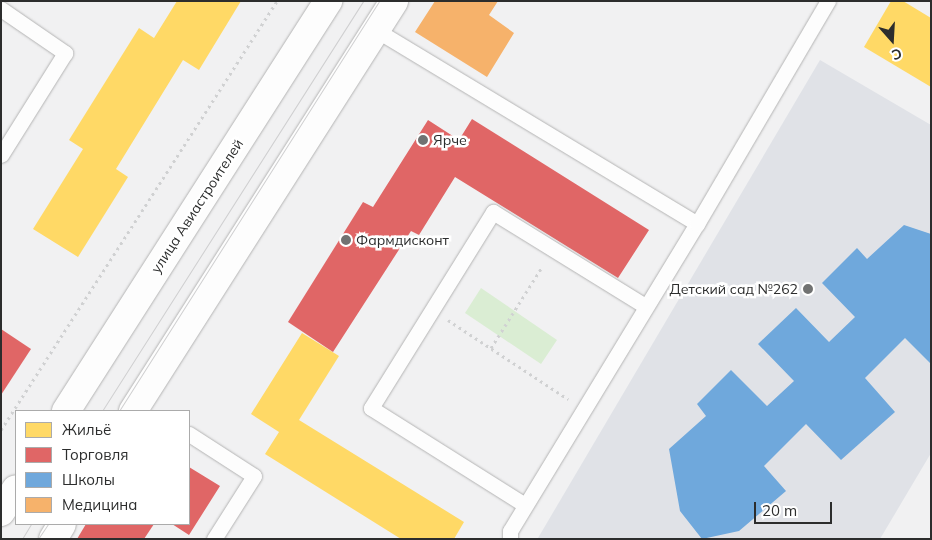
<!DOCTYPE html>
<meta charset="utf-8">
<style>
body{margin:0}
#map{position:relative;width:932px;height:540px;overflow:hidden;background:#f1f1f2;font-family:Mulish,sans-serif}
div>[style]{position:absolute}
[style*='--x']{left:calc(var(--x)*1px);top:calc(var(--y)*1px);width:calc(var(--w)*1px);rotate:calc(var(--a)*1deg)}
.built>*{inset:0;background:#e0e2e7}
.green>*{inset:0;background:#daedd3}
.homes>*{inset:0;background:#ffd966}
.shops>*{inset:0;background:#e06666}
.schools>*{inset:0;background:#6fa8dc}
.health>*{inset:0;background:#f6b26b}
.path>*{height:3px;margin-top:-1.5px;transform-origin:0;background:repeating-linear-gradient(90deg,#d0d1d2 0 2.5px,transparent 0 6.5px)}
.roads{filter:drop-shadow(0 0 1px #b4b4b4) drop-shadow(0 0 1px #b4b4b4)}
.service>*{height:15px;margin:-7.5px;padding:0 7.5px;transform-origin:7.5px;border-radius:7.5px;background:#fdfdfd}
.secondary>*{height:28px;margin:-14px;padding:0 14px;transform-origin:14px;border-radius:14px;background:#fdfdfd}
.tram>*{height:1px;margin:-0.5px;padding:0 0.5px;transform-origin:0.5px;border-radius:0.5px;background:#cfcfd0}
.dots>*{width:14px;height:14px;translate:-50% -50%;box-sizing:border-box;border:2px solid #fff;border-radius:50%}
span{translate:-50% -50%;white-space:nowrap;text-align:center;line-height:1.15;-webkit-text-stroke:5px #fff;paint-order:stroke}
.poi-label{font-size:14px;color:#2c2d2d}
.left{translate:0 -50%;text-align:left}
.right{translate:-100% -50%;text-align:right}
.street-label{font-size:14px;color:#2c2d2d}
.frame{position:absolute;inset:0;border:2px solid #2c2d2d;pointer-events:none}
.legend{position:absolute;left:15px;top:410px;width:175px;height:115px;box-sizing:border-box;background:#fff;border:1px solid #ababab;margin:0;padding:6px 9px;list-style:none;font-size:15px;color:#2c2d2d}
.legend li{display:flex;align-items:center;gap:10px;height:25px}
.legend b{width:25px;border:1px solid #ababab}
.north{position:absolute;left:867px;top:15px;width:50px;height:50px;-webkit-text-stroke:4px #fff;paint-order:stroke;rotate:161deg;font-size:14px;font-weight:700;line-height:20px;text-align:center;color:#2c2d2d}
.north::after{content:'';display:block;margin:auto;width:18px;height:22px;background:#2c2d2d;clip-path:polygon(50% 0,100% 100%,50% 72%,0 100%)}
.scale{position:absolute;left:754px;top:502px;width:78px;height:22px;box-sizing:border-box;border:2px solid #2c2d2d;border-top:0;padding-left:6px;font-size:15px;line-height:18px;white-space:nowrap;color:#2c2d2d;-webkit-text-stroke:4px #fff;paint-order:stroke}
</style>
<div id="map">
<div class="built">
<i style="clip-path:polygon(820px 60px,931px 125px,931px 453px,880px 539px,538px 538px)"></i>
</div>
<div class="green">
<i style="clip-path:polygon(481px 288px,557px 340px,541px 364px,465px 313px)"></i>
</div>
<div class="homes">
<i style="clip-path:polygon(177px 1px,241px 1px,199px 70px,183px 60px,116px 169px,128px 177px,78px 257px,33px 229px,83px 149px,69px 140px,139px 28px,154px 38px)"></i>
<i style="clip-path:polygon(891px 1px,903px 1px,931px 18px,931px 87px,864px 47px)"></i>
<i style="clip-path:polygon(302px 333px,339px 356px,299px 420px,464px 522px,454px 539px,401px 539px,265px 454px,279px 432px,251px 414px)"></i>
</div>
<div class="shops">
<i style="clip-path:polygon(472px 119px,649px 230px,618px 278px,455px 177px,419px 235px,411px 231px,333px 352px,288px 322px,363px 202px,373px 207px,428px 120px,459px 140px)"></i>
<i style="clip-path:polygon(1px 329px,31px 349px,1px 395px)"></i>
<i style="clip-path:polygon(189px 467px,220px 486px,189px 535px,172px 524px,189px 524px)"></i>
<i style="clip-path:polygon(86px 524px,154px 524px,144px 539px,77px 539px)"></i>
</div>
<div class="schools">
<i style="clip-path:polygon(904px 225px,931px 234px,931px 364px,905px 338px,865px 378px,895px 412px,841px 460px,806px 424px,764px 466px,786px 491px,739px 531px,702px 539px,680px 511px,669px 449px,706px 416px,697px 404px,731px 370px,767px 406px,794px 381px,758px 344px,796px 308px,829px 342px,855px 317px,822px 283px,857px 248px,867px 259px)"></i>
</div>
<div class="health">
<i style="clip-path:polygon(435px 1px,498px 1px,489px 15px,514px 33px,487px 77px,415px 32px)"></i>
</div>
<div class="path">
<i style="--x:448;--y:320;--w:144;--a:33.4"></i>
<i style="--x:491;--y:348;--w:96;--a:-57.8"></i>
<i style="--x:1;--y:430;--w:510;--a:-57.24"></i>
</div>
<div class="roads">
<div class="service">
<i style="--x:1;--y:9;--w:78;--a:34.5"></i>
<i style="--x:65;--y:53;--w:120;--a:122.1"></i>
<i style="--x:376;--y:30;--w:375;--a:31.1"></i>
<i style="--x:189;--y:434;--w:77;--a:32.9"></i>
<i style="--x:254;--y:476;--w:75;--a:122.4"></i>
<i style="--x:525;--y:505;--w:182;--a:-147.8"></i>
<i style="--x:371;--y:408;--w:231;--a:-58.1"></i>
<i style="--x:493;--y:212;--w:179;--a:31.7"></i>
<i style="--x:510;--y:539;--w:8;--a:-90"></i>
<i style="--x:510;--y:531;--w:359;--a:-58.7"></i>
<i style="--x:697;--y:224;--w:259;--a:-59.6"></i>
</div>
<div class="secondary">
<i style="--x:66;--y:411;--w:487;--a:-57.4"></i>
<i style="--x:133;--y:411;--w:486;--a:-57.5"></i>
<i style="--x:1;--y:512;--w:27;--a:-57"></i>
<i style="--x:53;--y:539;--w:17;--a:-59"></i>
</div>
</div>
<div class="tram">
<i style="--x:102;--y:411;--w:486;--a:-57.5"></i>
<i style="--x:119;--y:411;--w:485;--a:-57.6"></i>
<i style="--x:22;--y:539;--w:17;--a:-59"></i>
<i style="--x:38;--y:539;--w:18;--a:-56"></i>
</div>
<div class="dots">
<i style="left:423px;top:140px;background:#717272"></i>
<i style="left:346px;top:240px;background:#717272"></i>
<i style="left:808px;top:289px;background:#717272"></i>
</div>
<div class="poi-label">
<span class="left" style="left:433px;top:140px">Ярче</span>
<span class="left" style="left:356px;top:240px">Фармдисконт</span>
<span class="right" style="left:798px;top:289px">Детский сад №262</span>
</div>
<div class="street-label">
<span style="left:197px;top:206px;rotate:-57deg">улица Авиастроителей</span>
</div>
<div class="frame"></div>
<ul class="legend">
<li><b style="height:14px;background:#ffd966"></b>Жильё</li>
<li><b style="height:14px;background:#e06666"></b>Торговля</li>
<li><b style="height:14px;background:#6fa8dc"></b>Школы</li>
<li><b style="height:14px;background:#f6b26b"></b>Медицина</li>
</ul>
<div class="north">С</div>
<div class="scale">20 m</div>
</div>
